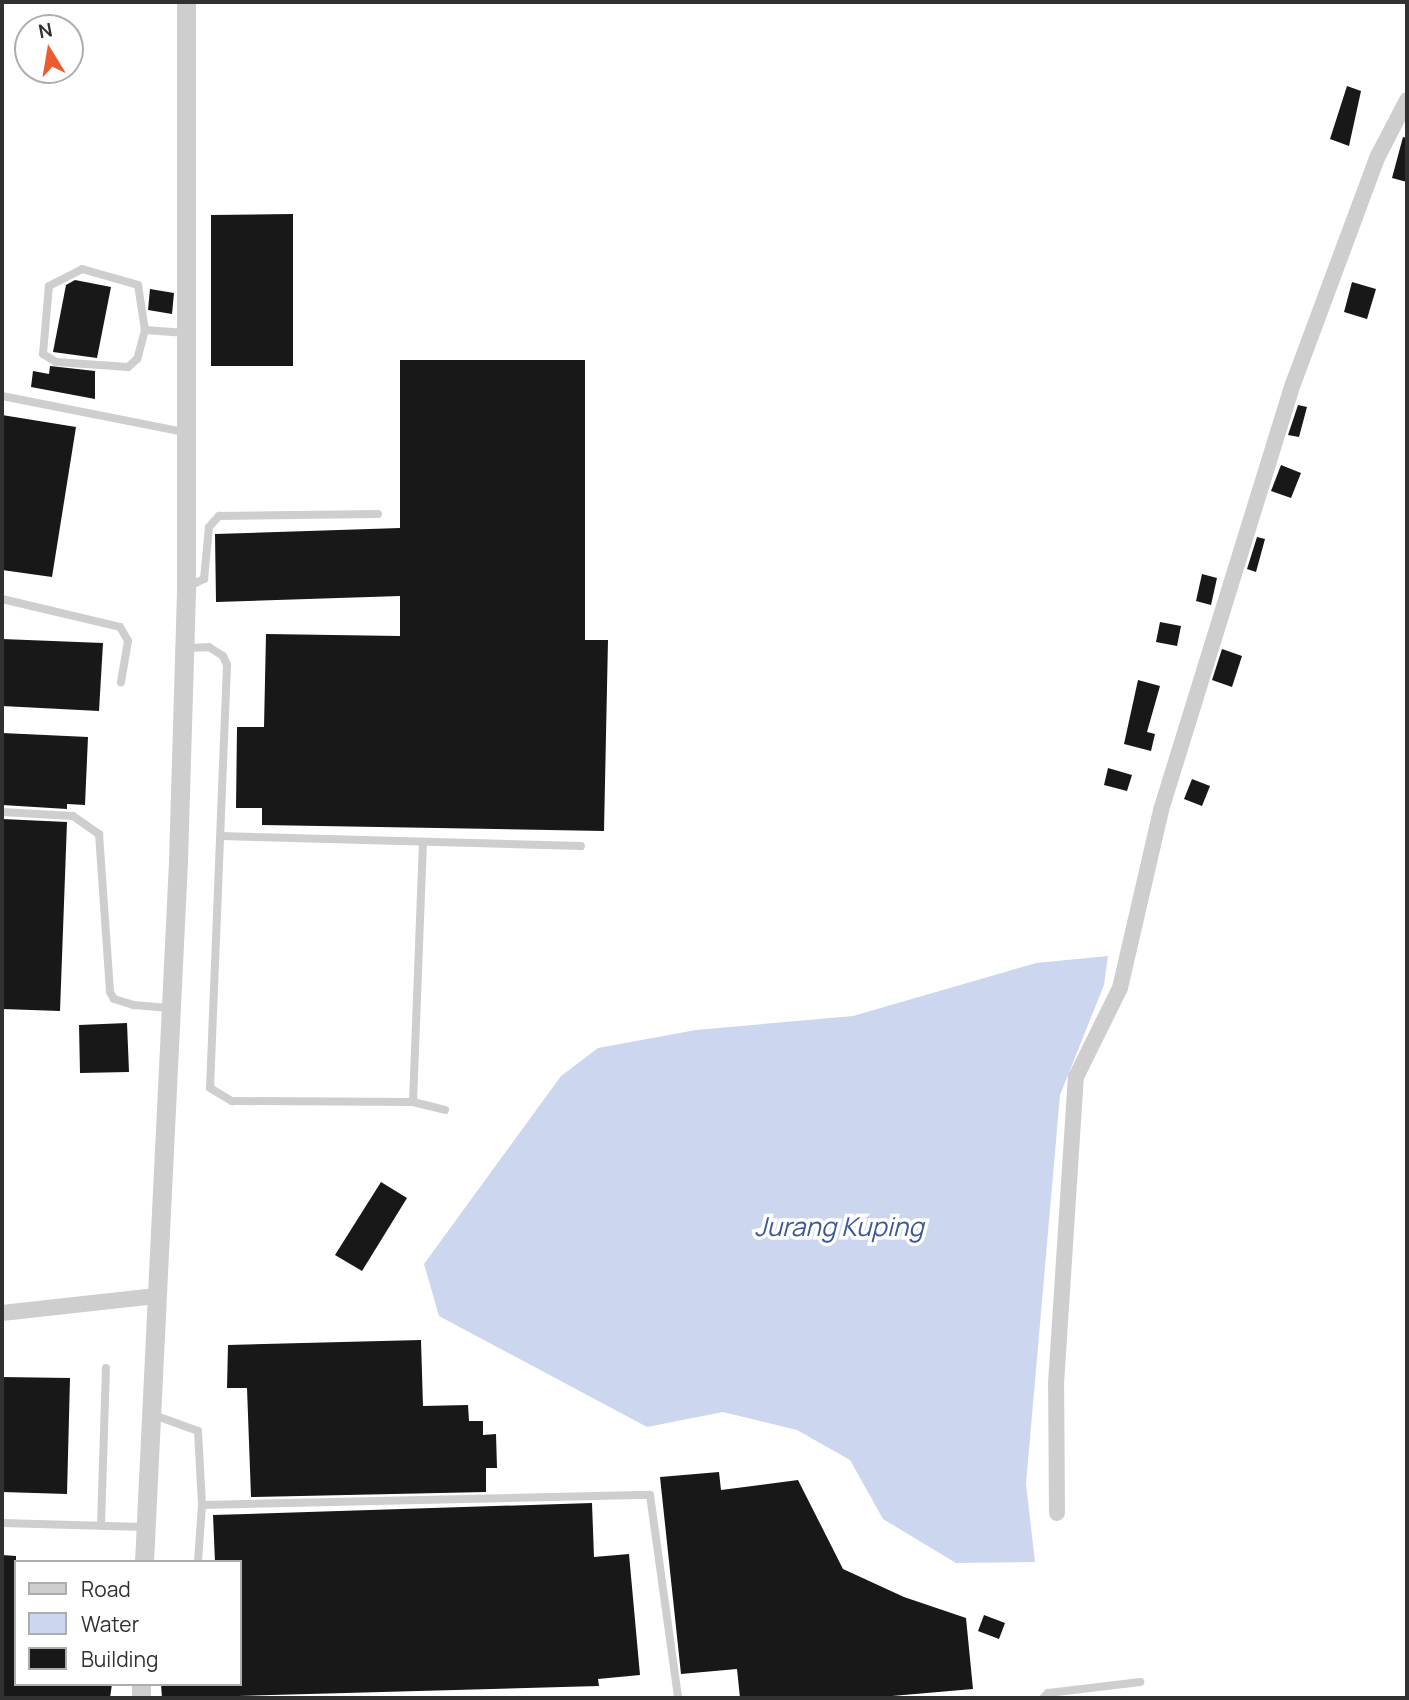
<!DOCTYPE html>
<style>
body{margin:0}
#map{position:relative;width:1409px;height:1700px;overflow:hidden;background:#fff;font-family:Manrope,sans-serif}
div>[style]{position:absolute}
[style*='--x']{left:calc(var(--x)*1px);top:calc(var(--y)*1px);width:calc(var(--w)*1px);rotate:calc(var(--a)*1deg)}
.water>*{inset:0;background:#ccd6ee}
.building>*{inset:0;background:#181818}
.service>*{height:8px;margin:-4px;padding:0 4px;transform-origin:4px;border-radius:4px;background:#cecece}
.minor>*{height:16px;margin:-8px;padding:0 8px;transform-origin:8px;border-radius:8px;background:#cecece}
.tertiary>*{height:19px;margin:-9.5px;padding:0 9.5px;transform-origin:9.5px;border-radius:9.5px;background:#cecece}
span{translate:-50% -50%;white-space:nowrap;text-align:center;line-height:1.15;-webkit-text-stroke:7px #fff;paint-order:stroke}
.water-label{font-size:26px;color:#3c5897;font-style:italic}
.frame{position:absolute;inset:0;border:4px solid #313131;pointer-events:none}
.legend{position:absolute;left:14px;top:1560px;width:228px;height:126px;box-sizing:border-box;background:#fff;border:2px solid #adadad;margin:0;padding:9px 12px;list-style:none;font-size:21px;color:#313131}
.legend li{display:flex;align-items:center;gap:14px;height:35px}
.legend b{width:35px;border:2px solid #adadad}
.north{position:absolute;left:14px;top:14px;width:70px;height:70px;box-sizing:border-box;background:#fff;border:2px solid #adadad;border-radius:50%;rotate:349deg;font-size:19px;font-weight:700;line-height:28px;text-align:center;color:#313131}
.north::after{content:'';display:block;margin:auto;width:24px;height:32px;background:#eb5c31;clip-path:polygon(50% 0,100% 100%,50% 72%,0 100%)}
</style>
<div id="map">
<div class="water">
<i style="clip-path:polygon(1108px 956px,1104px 985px,1060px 1095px,1026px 1484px,1035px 1562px,956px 1563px,883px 1519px,850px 1460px,797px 1430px,723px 1412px,647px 1427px,439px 1316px,424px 1264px,561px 1076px,598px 1048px,696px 1030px,853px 1016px,1036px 963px)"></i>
</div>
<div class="building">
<i style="clip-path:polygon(1347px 86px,1361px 91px,1349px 146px,1330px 139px)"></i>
<i style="clip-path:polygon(1403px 137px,1407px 138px,1407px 182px,1392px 178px)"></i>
<i style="clip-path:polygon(293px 214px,293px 366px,211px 366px,211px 215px)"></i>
<i style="clip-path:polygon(75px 280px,111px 287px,97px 358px,53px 352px,66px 285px)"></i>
<i style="clip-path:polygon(1352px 282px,1376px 289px,1367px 319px,1344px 312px)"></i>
<i style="clip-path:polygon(150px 289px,174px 293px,172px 314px,148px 310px)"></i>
<i style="clip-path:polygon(400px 360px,585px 360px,585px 640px,608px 640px,604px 831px,262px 825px,262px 808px,236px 808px,237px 727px,264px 727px,266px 634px,400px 636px,400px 596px,216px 602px,215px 534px,400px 528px)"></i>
<i style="clip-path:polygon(50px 366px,95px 371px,95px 399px,31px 387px,33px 371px,49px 374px)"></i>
<i style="clip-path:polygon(1298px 405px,1307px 407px,1299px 437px,1288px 435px)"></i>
<i style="clip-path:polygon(2px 415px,76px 427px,52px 577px,2px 570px)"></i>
<i style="clip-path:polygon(1281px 465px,1301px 473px,1291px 498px,1271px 491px)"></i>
<i style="clip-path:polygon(1257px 537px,1265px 539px,1256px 572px,1247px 569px)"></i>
<i style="clip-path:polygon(1202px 574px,1217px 578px,1211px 605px,1196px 601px)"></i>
<i style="clip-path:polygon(1160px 622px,1181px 626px,1177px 646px,1156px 642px)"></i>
<i style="clip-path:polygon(2px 639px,103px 643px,99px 711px,2px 706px)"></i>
<i style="clip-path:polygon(1222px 649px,1242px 656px,1232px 687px,1212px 680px)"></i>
<i style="clip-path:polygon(1138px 680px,1160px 686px,1147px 732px,1155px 734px,1151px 751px,1124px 744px)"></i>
<i style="clip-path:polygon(2px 733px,88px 737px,85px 805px,67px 804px,67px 809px,2px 805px)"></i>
<i style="clip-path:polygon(1108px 768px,1132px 775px,1127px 791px,1104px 785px)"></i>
<i style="clip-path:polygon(1192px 779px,1210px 786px,1202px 806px,1184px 799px)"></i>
<i style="clip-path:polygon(2px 819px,67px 822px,60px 1011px,2px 1009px)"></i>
<i style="clip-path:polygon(127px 1023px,129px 1072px,80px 1073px,79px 1025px)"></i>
<i style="clip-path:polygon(381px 1182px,407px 1198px,362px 1271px,335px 1255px)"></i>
<i style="clip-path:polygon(421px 1340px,423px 1406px,468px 1405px,469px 1421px,483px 1421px,483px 1435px,496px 1434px,497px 1468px,486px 1468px,486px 1492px,251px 1497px,247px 1388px,227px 1388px,228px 1345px)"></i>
<i style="clip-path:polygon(2px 1377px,70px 1378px,67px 1494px,2px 1492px)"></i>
<i style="clip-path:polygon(719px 1472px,721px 1490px,798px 1480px,843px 1569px,904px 1597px,966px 1618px,973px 1689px,869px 1698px,740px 1698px,737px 1669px,681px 1674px,660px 1477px)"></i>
<i style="clip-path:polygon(592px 1503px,594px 1557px,629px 1554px,640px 1675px,598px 1679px,599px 1686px,162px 1698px,161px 1684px,240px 1684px,240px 1562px,215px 1562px,213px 1515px)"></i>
<i style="clip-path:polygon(2px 1555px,16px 1556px,16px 1684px,112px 1684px,110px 1698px,2px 1698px)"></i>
<i style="clip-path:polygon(984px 1615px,1005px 1623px,999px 1639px,978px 1631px)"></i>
</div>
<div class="service">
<i style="--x:82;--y:269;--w:58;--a:15.9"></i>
<i style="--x:138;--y:285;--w:46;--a:81.2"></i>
<i style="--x:145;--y:330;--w:30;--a:105"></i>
<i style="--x:137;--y:359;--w:12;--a:138"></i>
<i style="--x:128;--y:367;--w:72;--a:-176"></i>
<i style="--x:56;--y:362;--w:15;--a:-148"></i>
<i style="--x:43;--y:354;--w:68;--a:-85"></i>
<i style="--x:49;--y:286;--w:37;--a:-27"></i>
<i style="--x:145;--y:330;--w:41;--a:4.2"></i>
<i style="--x:2;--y:396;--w:186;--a:11.2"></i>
<i style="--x:187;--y:587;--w:19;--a:-25"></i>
<i style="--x:204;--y:579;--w:52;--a:-84.5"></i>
<i style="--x:209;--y:527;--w:15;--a:-48"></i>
<i style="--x:219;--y:516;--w:159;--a:-0.7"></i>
<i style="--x:2;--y:599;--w:121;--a:13.3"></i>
<i style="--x:120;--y:627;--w:16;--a:60"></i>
<i style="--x:128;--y:641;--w:42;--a:99.7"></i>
<i style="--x:184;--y:648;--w:25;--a:-2"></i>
<i style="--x:209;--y:647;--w:17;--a:33"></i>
<i style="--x:223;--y:656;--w:10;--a:66"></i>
<i style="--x:227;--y:665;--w:423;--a:92.3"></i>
<i style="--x:210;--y:1088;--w:26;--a:31"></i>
<i style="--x:232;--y:1101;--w:181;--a:0.3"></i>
<i style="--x:413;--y:1102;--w:33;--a:14"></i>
<i style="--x:2;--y:812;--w:71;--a:3.2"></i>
<i style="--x:73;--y:816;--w:32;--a:35"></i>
<i style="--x:99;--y:834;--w:158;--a:86"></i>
<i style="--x:110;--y:992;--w:8;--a:60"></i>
<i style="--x:114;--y:999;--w:21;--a:17"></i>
<i style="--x:134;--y:1005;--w:35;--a:5"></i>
<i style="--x:221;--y:836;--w:360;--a:1.6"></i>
<i style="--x:413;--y:1102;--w:260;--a:-87.8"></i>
<i style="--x:151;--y:1414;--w:50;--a:19.9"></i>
<i style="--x:198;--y:1431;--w:74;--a:86.9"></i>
<i style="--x:202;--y:1505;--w:448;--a:-1.3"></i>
<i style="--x:650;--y:1495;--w:205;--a:82.1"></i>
<i style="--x:2;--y:1523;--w:142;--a:1.6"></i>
<i style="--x:101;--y:1526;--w:158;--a:-88.2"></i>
<i style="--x:198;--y:1562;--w:57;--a:-86"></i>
<i style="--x:1043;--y:1698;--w:7;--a:-45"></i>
<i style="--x:1048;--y:1693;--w:93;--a:-6.8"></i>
</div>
<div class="minor">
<i style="--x:2;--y:1313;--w:155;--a:-6.3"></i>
<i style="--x:1057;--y:1513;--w:129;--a:-90.4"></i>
<i style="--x:1056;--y:1384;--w:308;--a:-86.3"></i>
<i style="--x:1076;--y:1077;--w:99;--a:-63.7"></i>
<i style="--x:1120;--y:988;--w:183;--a:-77"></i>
<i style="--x:1161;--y:810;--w:446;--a:-72.8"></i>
<i style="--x:1293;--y:384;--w:243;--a:-69.6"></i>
<i style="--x:1378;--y:156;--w:63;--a:-62.6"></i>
</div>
<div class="tertiary">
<i style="--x:144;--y:1562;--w:702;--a:-87.22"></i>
<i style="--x:178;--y:861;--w:274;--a:-88.3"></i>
<i style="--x:186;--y:587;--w:585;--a:-90"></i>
<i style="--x:141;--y:1698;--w:14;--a:-90"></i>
</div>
<div class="water-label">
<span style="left:839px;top:1227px">Jurang Kuping</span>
</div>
<div class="frame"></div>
<ul class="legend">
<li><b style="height:9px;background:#cecece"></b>Road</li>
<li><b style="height:19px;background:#ccd6ee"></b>Water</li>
<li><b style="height:19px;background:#181818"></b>Building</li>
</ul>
<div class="north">N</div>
</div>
